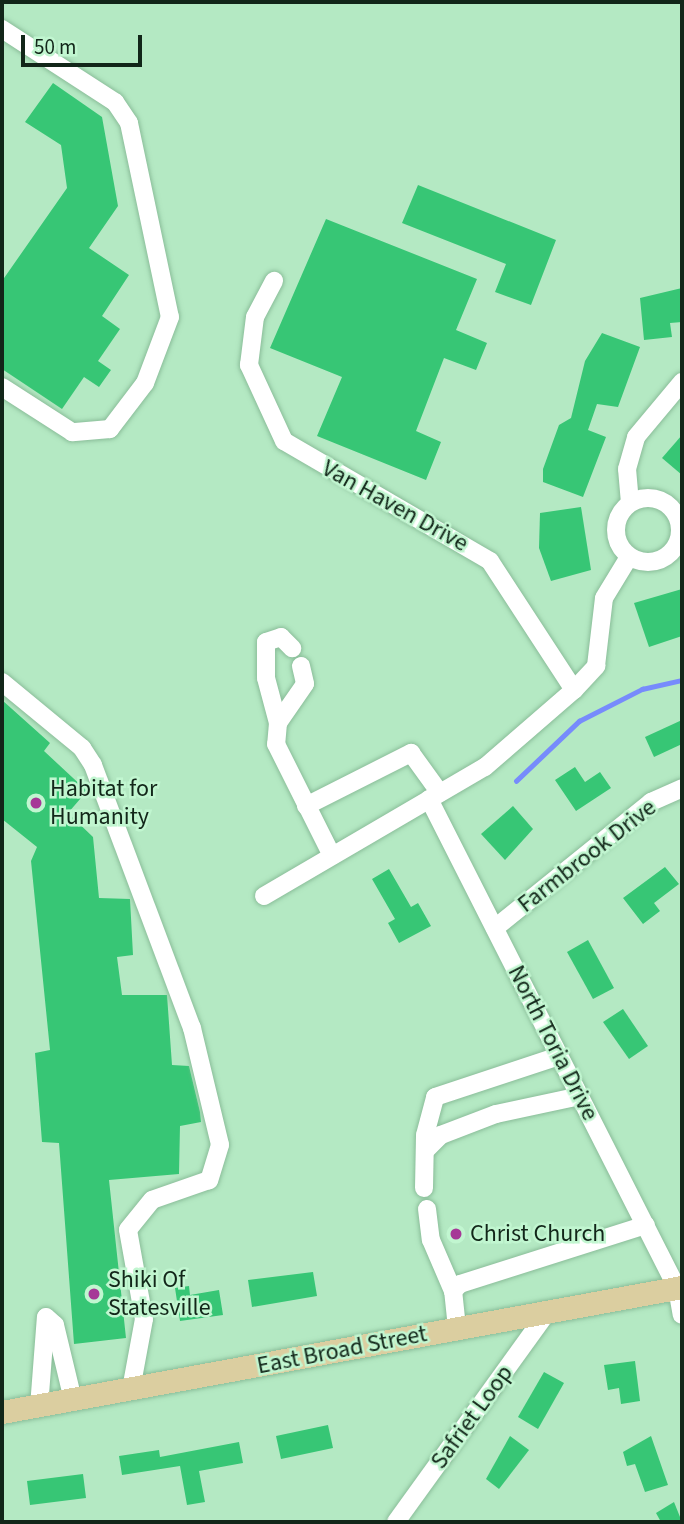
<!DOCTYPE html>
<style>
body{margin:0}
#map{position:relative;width:684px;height:1524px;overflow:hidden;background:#b4e9c3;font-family:"Source Sans 3",sans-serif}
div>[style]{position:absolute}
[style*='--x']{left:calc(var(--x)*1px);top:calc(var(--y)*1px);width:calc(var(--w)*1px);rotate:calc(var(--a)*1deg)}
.stream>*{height:4.5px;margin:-2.25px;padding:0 2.25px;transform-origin:2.25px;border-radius:2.25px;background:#778bfc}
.building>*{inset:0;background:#37c675}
.roads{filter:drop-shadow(0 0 2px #8abd99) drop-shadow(0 0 2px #8abd99)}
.minor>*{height:18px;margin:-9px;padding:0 9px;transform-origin:9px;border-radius:9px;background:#fff}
.minor>.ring{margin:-9px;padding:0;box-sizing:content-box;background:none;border:18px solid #fff;border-radius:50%}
.major>*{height:23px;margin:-11.5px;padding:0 11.5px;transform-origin:11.5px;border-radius:11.5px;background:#dbcea0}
.dots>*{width:19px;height:19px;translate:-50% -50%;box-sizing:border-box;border:4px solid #c1f6d0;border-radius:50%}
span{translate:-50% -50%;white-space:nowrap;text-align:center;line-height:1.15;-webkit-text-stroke:5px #c1f6d0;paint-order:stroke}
.street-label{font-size:24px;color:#122619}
.poi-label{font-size:24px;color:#122619}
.left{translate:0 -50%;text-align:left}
.frame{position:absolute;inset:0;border:4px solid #122619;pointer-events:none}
.scale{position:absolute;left:21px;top:35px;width:121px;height:32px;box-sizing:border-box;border:4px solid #122619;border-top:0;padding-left:9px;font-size:21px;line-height:24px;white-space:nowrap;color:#122619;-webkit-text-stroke:5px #c1f6d0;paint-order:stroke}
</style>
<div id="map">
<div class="stream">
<i style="--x:516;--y:781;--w:87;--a:-43.6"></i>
<i style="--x:579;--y:721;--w:71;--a:-26.9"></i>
<i style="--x:642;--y:689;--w:41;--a:-12.7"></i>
</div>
<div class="building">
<i style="clip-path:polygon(53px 83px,102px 117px,118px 206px,89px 248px,129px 275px,102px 316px,120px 329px,98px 361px,111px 370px,99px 387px,84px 377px,62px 409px,2px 369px,2px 281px,67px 188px,61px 145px,25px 122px)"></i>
<i style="clip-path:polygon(418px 185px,556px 240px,531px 305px,495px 292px,506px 264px,402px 223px)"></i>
<i style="clip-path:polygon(326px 219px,477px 279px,456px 330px,487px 343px,476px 370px,444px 358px,416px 431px,441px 442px,426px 480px,317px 436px,342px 377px,270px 348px)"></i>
<i style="clip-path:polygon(682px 288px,682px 322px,670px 323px,672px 337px,644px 340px,640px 298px)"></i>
<i style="clip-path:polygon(602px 333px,640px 347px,618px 407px,597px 404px,588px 430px,606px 437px,583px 497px,543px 482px,543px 469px,559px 425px,571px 418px,585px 361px)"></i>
<i style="clip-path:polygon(682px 435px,682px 475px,662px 458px)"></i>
<i style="clip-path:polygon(581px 507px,591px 570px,551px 581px,539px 548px,540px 513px)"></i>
<i style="clip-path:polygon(682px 589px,682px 636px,649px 647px,634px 603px)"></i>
<i style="clip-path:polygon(2px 700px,50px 743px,44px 751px,87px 791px,68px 813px,93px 837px,99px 898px,130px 899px,133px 955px,117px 957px,122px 995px,167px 995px,172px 1065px,189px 1066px,200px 1112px,201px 1122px,180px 1126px,179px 1174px,109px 1180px,126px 1338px,74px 1344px,59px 1143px,42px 1142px,35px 1053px,50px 1050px,31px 861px,37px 847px,2px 819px)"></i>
<i style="clip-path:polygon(682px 720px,682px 744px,654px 757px,645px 737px)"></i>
<i style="clip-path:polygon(575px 767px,585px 782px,600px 772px,611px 788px,576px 811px,555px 780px)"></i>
<i style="clip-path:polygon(513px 806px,533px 829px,505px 860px,481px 834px)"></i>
<i style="clip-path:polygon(665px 867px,679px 884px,654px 903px,660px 911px,643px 924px,623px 898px)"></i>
<i style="clip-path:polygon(389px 869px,411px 907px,418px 903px,431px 926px,399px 943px,388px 923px,395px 919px,372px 879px)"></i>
<i style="clip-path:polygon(588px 940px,614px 988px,593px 999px,567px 952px)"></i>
<i style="clip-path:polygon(623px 1009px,648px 1046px,629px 1059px,603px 1022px)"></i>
<i style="clip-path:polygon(313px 1272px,317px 1296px,252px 1307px,248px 1280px)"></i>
<i style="clip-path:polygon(189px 1286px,190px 1295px,219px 1290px,223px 1315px,180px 1321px,175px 1288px)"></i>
<i style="clip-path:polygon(635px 1361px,640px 1401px,621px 1404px,619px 1388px,608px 1390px,604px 1365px)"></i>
<i style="clip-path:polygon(544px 1372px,564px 1383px,538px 1429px,518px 1417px)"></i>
<i style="clip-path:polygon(328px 1425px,333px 1448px,281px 1459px,276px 1436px)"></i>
<i style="clip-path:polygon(510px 1436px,529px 1450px,499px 1489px,486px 1479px)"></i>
<i style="clip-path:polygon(651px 1436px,668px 1485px,645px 1492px,635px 1464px,627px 1466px,623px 1452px)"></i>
<i style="clip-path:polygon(239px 1442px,243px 1463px,199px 1471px,205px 1502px,187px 1505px,180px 1466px,122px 1475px,119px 1456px,159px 1450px,160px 1457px)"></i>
<i style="clip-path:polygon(83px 1474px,86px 1498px,30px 1505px,27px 1481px)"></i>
<i style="clip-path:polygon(674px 1502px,682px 1522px,661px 1522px,656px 1513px)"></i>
</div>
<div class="roads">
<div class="minor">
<i style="--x:2;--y:29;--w:135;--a:32.9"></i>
<i style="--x:115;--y:102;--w:25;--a:56"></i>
<i style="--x:129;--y:123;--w:198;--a:78.1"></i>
<i style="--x:170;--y:317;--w:71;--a:110.7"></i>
<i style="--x:145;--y:383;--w:58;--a:127.3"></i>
<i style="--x:110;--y:429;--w:38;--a:175"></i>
<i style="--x:72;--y:432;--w:83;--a:-147.3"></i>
<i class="ring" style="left:616px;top:498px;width:46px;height:46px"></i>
<i style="--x:630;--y:503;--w:34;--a:-95"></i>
<i style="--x:627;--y:469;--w:33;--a:-74"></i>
<i style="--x:636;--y:437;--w:72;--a:-50.1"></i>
<i style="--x:301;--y:666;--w:18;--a:77"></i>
<i style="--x:305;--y:684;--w:47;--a:124.7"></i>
<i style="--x:278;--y:723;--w:21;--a:95"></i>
<i style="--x:276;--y:744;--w:125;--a:63.4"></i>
<i style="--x:2;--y:682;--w:104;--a:39.5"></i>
<i style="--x:82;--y:748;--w:20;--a:57"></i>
<i style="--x:93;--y:765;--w:281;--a:69.4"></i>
<i style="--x:192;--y:1028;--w:120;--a:76.5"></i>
<i style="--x:220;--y:1145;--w:37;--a:107"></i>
<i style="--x:209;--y:1180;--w:60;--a:160.7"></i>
<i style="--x:152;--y:1200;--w:38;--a:129"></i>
<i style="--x:128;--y:1230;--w:90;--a:79.8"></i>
<i style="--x:144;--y:1319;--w:71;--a:100.5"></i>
<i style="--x:574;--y:690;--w:33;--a:-47"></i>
<i style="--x:596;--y:666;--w:68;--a:-83.3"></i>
<i style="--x:604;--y:598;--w:48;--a:-58.6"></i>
<i style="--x:278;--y:723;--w:47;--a:-104.9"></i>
<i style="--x:266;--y:678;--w:36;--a:-90"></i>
<i style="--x:266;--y:642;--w:16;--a:-18"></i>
<i style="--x:281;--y:637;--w:16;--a:45"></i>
<i style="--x:429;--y:799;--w:548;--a:63.11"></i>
<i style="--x:677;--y:1288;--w:27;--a:80"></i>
<i style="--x:306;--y:806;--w:118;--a:-26.8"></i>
<i style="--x:411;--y:753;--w:49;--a:54.1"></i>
<i style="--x:264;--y:896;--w:256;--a:-30.3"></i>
<i style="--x:485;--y:767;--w:118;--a:-40.9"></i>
<i style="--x:574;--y:690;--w:154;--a:-123.1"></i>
<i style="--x:490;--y:561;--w:238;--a:-149.8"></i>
<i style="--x:284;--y:441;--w:84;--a:-114.7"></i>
<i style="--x:249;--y:365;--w:48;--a:-82.9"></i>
<i style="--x:255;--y:317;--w:41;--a:-62.2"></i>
<i style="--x:495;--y:928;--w:201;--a:-38.9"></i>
<i style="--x:651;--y:802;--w:34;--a:-24"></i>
<i style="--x:425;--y:1151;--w:23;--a:-45"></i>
<i style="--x:441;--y:1135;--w:59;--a:-20.9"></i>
<i style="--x:496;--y:1114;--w:86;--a:-12.1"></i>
<i style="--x:424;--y:1188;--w:53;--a:-88.9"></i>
<i style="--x:425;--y:1135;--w:39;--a:-75"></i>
<i style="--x:435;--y:1097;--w:131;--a:-18.3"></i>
<i style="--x:427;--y:1209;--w:31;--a:83"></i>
<i style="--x:431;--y:1240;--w:56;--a:66.7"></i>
<i style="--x:457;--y:1328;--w:37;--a:-96"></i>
<i style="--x:453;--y:1291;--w:10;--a:-45"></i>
<i style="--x:460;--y:1284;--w:195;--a:-17.6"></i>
<i style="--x:39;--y:1407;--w:90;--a:-85.6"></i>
<i style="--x:46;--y:1317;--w:12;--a:42"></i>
<i style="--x:55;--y:1325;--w:77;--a:76.5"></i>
<i style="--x:396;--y:1522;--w:260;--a:-54.2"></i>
</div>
<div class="major">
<i style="--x:2;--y:1412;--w:691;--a:-10.42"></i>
</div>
</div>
<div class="dots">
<i style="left:36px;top:803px;background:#a63897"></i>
<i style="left:456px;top:1234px;background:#a63897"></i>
<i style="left:94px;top:1294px;background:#a63897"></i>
</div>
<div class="street-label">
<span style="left:395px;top:506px;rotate:29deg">Van Haven Drive</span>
<span style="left:587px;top:856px;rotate:-38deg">Farmbrook Drive</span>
<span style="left:553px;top:1043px;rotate:63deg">North Toria Drive</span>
<span style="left:342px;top:1350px;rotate:-11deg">East Broad Street</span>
<span style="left:472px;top:1417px;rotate:-54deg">Safriet Loop</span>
</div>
<div class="poi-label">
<span class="left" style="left:50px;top:803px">Habitat for<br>Humanity</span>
<span class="left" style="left:470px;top:1234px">Christ Church</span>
<span class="left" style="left:108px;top:1294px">Shiki Of<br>Statesville</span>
</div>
<div class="frame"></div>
<div class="scale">50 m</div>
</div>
